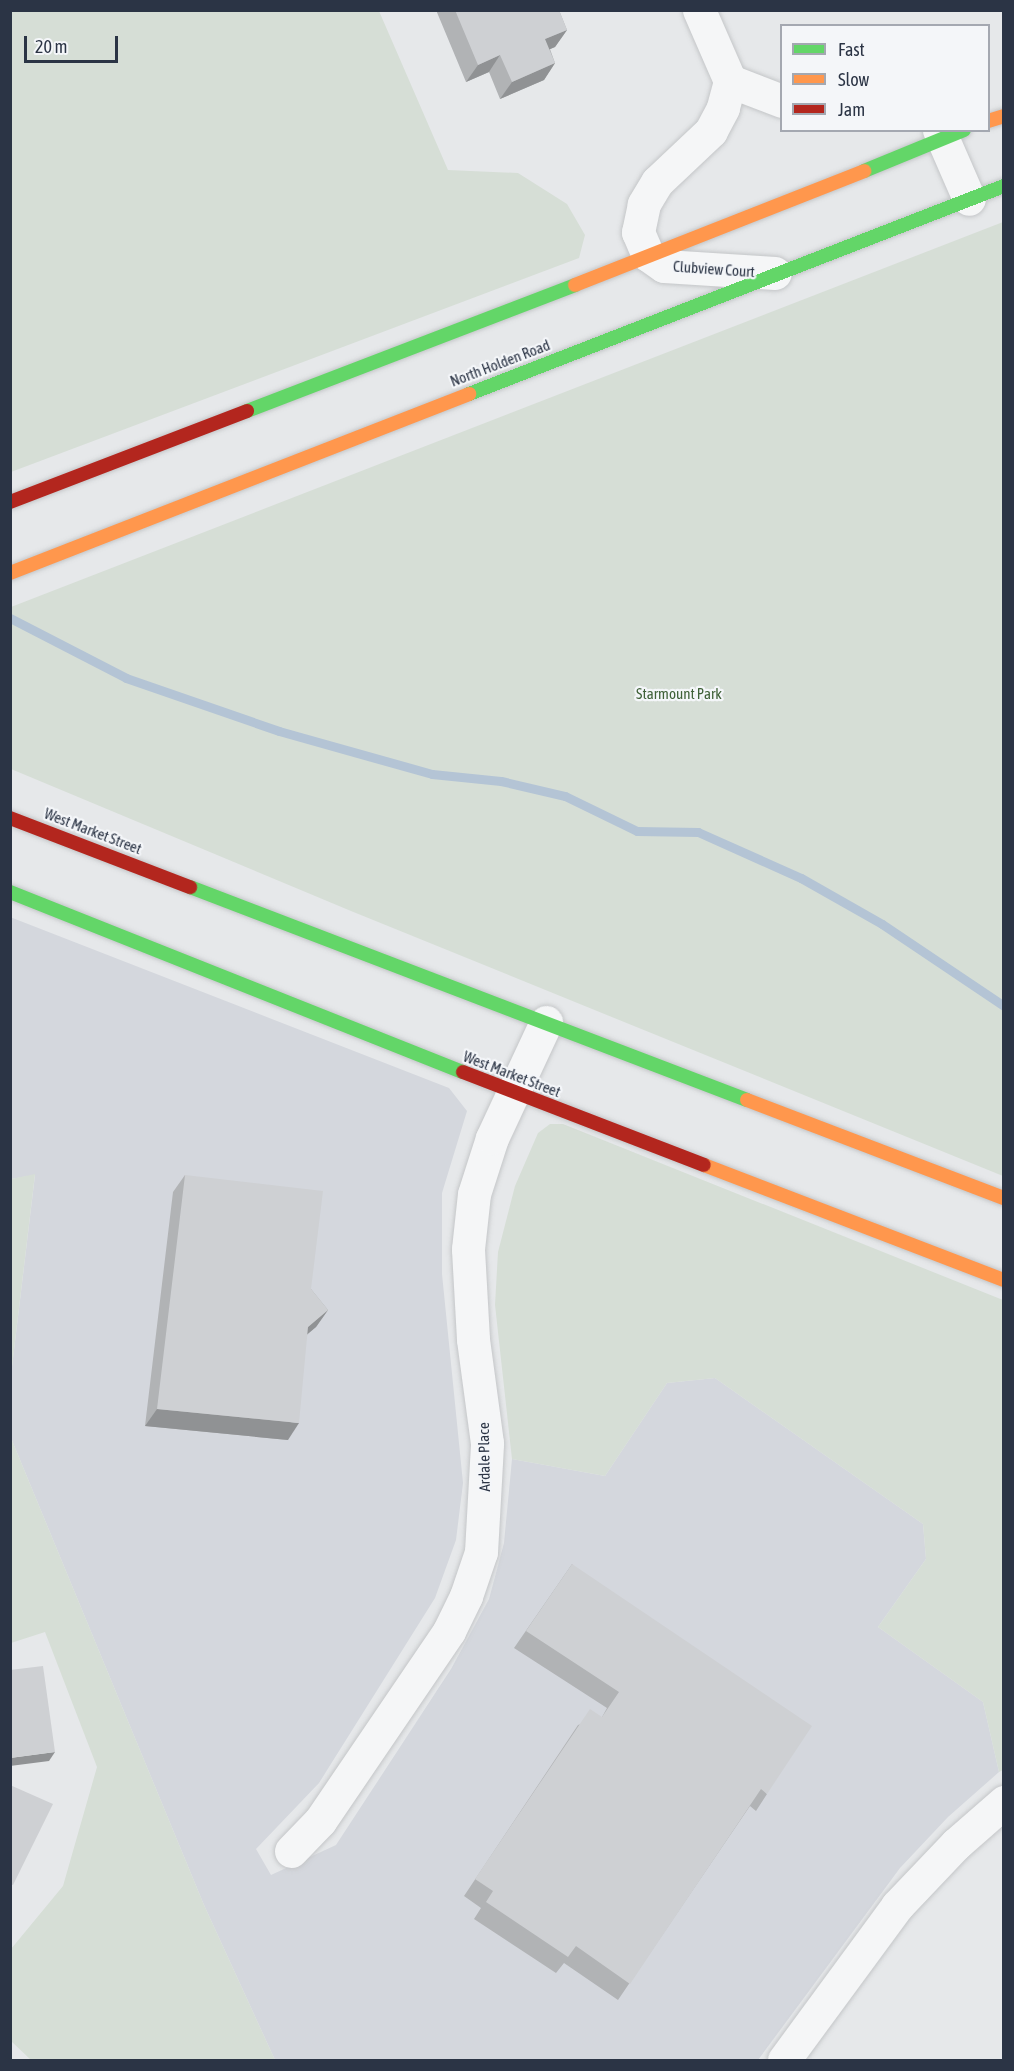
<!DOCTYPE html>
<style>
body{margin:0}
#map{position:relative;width:1014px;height:2071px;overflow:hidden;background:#e6e8ea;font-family:"Asap Condensed",sans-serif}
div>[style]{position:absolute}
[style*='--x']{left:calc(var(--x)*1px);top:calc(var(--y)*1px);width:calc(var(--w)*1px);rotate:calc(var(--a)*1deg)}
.built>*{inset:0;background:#d4d7dd}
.green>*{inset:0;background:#d6ded6}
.stream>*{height:9px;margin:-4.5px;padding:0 4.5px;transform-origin:4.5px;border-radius:4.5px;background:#b4c4d5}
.roads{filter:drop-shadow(0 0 2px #c4c6c8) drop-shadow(0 0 2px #c4c6c8)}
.street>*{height:33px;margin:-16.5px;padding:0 16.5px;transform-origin:16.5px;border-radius:16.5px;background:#f5f6f7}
.fast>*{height:14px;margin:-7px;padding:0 7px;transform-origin:7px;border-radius:7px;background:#63d668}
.slow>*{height:14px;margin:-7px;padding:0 7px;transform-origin:7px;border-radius:7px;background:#ff974d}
.jam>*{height:14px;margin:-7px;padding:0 7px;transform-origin:7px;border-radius:7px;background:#b3261e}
.wall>*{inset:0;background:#b1b3b5}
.shaded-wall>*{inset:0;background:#909294}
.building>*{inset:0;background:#ced0d3}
span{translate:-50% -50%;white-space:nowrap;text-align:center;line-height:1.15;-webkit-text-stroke:4.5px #f4f6f9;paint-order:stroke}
.street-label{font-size:15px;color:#2b3445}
.park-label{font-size:15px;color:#3f6138}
.frame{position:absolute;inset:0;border:12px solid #2b3445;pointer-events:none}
.legend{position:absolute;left:780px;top:24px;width:210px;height:108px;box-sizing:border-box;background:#f4f6f9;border:2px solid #a4a8b1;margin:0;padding:8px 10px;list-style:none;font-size:18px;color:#2b3445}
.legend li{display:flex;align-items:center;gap:12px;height:30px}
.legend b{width:30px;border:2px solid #a4a8b1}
.scale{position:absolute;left:24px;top:36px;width:94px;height:27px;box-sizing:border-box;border:3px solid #2b3445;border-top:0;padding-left:8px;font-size:18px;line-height:21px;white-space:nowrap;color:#2b3445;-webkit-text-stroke:4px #f4f6f9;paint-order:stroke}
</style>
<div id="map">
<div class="built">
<i style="clip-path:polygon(10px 917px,449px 1088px,467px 1111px,442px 1193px,442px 1274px,463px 1483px,456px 1540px,435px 1598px,319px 1783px,256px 1849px,271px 1875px,336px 1845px,451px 1669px,489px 1599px,504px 1543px,512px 1459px,605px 1476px,667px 1383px,715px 1378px,923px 1524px,926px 1559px,878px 1627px,983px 1702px,999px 1772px,948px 1817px,900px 1868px,758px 2060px,275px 2060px,204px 1905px,11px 1438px,11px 1375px,35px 1175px,11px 1179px)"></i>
</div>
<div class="green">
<i style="clip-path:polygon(11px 10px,379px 11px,448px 170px,518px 173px,567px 204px,585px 235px,579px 258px,11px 472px)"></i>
<i style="clip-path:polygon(1003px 222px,1003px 1176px,351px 911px,11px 769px,11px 607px)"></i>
<i style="clip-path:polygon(550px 1124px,563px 1124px,1003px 1300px,1003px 1770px,999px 1772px,983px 1702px,878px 1627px,926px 1559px,923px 1524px,715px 1378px,667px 1383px,605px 1476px,512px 1459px,495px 1305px,498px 1252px,515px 1186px,538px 1133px)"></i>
<i style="clip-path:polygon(35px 1174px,11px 1375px,11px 1179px)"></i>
<i style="clip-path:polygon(11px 1438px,204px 1905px,275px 2060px,31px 2060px,11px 2041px,11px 1949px,63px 1886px,97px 1767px,45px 1632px,11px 1643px)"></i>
</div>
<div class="stream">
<i style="--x:10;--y:618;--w:131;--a:27.3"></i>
<i style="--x:126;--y:678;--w:162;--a:19.1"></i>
<i style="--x:279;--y:731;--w:159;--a:15.7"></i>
<i style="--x:432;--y:774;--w:69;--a:5.8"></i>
<i style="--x:501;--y:781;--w:66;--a:13.2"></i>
<i style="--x:565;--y:796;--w:80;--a:25.9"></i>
<i style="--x:637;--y:831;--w:61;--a:0.9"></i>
<i style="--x:698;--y:832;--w:113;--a:24.1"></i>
<i style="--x:801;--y:878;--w:93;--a:29.6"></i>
<i style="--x:882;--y:924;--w:147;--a:33.9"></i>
</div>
<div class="roads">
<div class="street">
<i style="--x:699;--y:10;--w:77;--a:66.4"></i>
<i style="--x:730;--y:81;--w:28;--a:105"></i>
<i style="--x:723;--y:108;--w:26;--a:118"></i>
<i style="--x:711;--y:131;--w:74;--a:136.6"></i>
<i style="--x:657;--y:182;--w:26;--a:121"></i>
<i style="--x:644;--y:204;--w:29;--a:102"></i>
<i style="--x:638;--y:232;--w:25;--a:67"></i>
<i style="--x:648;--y:255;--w:19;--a:35"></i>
<i style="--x:664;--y:266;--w:111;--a:3.6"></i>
<i style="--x:730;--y:81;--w:56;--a:21"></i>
<i style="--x:939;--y:130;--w:75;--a:66.5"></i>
<i style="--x:291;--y:1851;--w:42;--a:-46"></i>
<i style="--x:320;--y:1821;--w:230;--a:-55.8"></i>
<i style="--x:449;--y:1631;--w:39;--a:-64"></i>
<i style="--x:466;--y:1596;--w:46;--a:-71.2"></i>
<i style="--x:481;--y:1552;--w:109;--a:-86.8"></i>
<i style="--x:487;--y:1443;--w:105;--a:-97.7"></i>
<i style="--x:473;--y:1339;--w:90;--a:-93.2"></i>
<i style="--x:468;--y:1249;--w:55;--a:-83.8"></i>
<i style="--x:474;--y:1194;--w:59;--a:-72.2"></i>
<i style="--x:492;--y:1138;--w:128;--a:-65"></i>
<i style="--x:784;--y:2060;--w:191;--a:-53.7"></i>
<i style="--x:897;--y:1906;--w:86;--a:-46.4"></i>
<i style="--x:956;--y:1844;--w:64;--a:-41.2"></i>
</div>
<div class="fast">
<i style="--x:864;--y:171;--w:108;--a:-22.3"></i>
<i style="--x:469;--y:394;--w:574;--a:-21.25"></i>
<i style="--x:247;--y:411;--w:351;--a:-21"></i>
<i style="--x:190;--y:887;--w:596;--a:20.93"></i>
<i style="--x:10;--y:892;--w:487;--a:21.7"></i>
</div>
<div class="slow">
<i style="--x:988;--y:121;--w:17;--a:-17"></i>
<i style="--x:575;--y:285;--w:311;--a:-21.5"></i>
<i style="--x:10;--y:573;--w:493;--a:-21.3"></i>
<i style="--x:747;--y:1100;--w:275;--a:20.9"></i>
<i style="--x:704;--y:1165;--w:321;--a:21"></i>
</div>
<div class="jam">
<i style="--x:10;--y:502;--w:254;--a:-21"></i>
<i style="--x:10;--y:818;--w:193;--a:21"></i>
<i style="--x:463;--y:1072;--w:258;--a:21.1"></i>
</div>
</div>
<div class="wall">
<i style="clip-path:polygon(436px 10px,559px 10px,567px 30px,555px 47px,550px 49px,555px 63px,544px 80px,500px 99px,489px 72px,466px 82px)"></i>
<i style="clip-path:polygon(185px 1175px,311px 1289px,328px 1310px,316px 1327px,307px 1334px,288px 1440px,145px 1426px,173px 1192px)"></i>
<i style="clip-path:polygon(572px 1564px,767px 1794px,756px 1811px,750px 1806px,618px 2000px,564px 1963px,556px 1973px,474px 1919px,481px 1908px,464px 1896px,578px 1725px,602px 1717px,607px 1708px,514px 1648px)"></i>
</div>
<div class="shaded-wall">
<i style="clip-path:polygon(567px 30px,555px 47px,534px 56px,545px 39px)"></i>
<i style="clip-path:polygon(500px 55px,489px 72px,466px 82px,478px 65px)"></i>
<i style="clip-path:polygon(555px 63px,544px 80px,500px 99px,512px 82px)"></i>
<i style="clip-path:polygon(328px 1310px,316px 1327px,296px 1344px,308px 1327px)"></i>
<i style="clip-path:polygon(157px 1409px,299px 1423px,288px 1440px,145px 1426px)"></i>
<i style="clip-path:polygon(55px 1752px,49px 1761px,10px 1766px,10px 1758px)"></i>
</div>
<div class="building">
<i style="clip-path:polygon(455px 10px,559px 10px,567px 30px,545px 39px,555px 63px,512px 82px,500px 55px,478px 65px)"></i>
<i style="clip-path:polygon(185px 1175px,323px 1191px,311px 1289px,328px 1310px,308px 1327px,299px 1423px,157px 1409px)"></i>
<i style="clip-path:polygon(572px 1564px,812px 1726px,767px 1794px,761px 1789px,630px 1984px,576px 1946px,568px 1957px,486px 1902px,493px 1891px,475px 1879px,590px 1709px,602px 1717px,619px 1692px,526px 1631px)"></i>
<i style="clip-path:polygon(43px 1666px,55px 1752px,10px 1758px,10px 1670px)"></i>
<i style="clip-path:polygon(10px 1785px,53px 1804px,13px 1885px,10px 1884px)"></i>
</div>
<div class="street-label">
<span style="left:714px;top:269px;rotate:4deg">Clubview Court</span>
<span style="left:500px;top:363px;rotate:-21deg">North Holden Road</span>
<span style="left:93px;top:831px;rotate:21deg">West Market Street</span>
<span style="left:512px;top:1074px;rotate:21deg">West Market Street</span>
<span style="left:484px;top:1457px;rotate:-91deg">Ardale Place</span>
</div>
<div class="park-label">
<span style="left:679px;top:694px">Starmount Park</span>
</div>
<div class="frame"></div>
<ul class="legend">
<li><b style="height:8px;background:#63d668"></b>Fast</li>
<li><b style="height:8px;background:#ff974d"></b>Slow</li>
<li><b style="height:8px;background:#b3261e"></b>Jam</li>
</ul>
<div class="scale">20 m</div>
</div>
